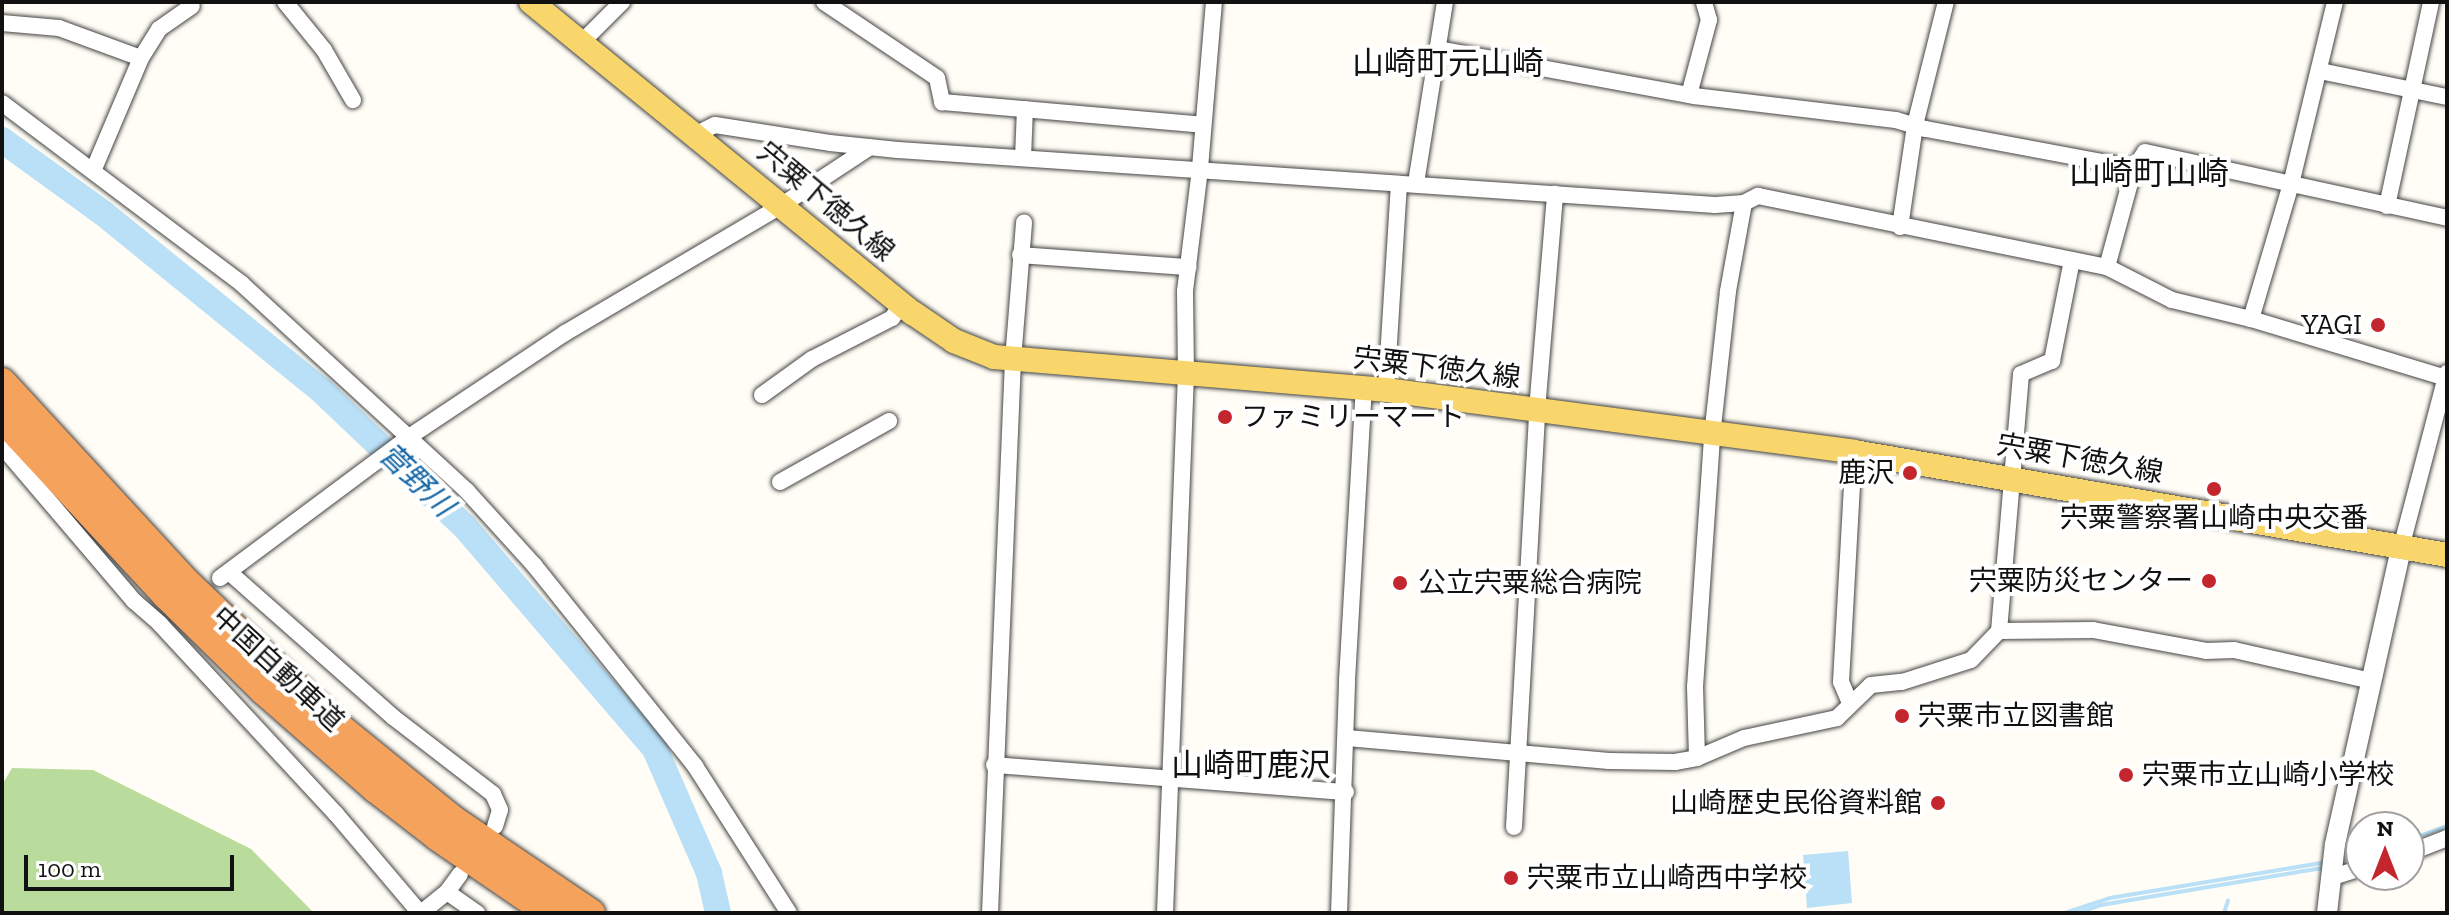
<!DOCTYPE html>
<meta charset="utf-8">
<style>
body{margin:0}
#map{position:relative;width:2449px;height:915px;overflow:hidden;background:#fffdf5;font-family:"Zilla Slab","Noto Sans JP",serif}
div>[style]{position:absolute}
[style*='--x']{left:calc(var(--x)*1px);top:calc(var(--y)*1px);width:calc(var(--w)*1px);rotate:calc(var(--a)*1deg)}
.forest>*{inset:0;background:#b9dc9c}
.water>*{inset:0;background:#b9e0f7}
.stream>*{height:4px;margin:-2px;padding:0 2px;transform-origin:2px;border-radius:2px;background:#b9e0f7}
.river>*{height:26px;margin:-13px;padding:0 13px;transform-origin:13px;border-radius:13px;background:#b9e0f7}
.roads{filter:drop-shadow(0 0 2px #444) drop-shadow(0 0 2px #444)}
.minor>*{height:16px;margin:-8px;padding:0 8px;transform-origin:8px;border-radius:8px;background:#fff}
.tertiary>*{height:20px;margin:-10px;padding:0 10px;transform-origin:10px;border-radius:10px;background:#fff}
.primary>*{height:24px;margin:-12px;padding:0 12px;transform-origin:12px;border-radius:12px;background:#f9d66b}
.motorway>*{height:28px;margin:-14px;padding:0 14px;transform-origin:14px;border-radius:14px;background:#f5a25d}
.dots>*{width:22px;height:22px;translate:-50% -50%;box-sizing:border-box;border:4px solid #fff;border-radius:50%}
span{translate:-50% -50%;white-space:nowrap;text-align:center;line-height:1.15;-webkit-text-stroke:8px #fff;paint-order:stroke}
.street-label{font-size:28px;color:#111}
.poi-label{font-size:28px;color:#111}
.right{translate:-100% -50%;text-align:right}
.left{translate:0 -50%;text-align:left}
.water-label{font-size:30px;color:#1768a6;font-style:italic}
.quarter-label{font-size:32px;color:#111}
.frame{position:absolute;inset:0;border:4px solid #111;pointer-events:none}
.north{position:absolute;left:2345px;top:811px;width:80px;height:80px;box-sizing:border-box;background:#fff;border:2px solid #a0a0a0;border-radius:50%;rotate:0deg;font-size:22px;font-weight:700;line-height:32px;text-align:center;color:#111}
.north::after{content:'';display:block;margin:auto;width:28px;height:36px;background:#c4262e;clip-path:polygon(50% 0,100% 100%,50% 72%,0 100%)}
.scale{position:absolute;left:24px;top:855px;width:210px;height:36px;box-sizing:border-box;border:4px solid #111;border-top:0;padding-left:10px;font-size:24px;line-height:28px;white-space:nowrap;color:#111;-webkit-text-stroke:6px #fff;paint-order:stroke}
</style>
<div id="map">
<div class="forest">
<i style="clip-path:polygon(12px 768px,93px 770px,251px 849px,314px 913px,2px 913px,2px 785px)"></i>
</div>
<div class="water">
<i style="clip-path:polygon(1848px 851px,1852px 903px,1807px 908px,1803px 855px)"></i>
</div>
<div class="stream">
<i style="--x:2228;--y:767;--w:109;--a:6.3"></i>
<i style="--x:2409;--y:840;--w:40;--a:-20.2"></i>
<i style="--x:2340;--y:860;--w:21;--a:-11"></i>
<i style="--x:2065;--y:913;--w:47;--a:-18.4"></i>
<i style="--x:2110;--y:898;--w:220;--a:-9.4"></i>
<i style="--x:2078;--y:913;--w:24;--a:-19"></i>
<i style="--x:2101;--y:905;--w:229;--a:-9.5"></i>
<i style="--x:2224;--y:913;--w:13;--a:-72"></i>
</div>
<div class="river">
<i style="--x:2;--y:140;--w:125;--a:35.9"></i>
<i style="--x:103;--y:213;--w:281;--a:39.1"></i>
<i style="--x:321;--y:390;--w:199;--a:43.6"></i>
<i style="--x:465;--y:527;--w:292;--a:49.4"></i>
<i style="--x:655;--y:749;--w:135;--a:66.5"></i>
<i style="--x:709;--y:873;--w:41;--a:77.3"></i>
</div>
<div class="roads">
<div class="minor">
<i style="--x:285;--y:2;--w:62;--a:50.9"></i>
<i style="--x:324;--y:50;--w:58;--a:59.9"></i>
<i style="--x:824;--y:2;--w:136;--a:33.9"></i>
<i style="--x:937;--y:78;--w:25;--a:78"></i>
<i style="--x:942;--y:102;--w:262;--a:5"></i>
<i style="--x:2;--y:23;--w:57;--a:5"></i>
<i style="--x:59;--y:28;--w:87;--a:20.1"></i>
<i style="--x:582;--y:42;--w:57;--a:-45"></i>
<i style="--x:1438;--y:49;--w:260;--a:10.4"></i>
<i style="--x:1694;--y:96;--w:203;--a:6.8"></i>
<i style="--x:1896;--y:120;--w:31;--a:17"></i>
<i style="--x:1926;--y:129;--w:212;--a:10.6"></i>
<i style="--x:2134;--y:168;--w:19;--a:-55"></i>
<i style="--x:2145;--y:152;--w:309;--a:12.3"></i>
<i style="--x:2320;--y:71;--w:130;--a:11.6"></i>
<i style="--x:1689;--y:95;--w:78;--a:-75.1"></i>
<i style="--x:1709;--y:20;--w:19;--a:-106"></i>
<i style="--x:2;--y:103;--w:301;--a:37"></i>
<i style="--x:242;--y:284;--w:306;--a:42.6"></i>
<i style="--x:467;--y:491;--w:100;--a:47.8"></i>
<i style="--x:534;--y:565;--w:258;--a:51.3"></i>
<i style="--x:695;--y:766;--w:174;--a:57.4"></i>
<i style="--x:697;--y:134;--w:20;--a:-27"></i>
<i style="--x:715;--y:125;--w:116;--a:8.9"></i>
<i style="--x:830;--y:143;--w:68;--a:5.9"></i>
<i style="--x:898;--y:150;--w:819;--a:3.85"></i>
<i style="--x:1715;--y:205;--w:29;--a:-4"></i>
<i style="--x:1744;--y:203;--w:16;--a:-27"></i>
<i style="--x:1758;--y:196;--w:356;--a:11.5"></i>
<i style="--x:2107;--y:267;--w:73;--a:26.9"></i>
<i style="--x:2172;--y:300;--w:81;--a:13.5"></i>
<i style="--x:2251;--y:319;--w:205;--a:16.8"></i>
<i style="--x:1023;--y:158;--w:49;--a:-87.7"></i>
<i style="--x:93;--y:171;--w:123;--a:-67"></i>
<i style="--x:141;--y:58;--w:34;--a:-58"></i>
<i style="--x:159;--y:29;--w:40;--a:-34.9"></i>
<i style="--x:1416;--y:183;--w:183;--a:-80.9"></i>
<i style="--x:2387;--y:206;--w:209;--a:-77.8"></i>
<i style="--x:1900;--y:227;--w:103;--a:-81.6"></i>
<i style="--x:1915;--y:125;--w:127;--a:-75.9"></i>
<i style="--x:1020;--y:255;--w:169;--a:4.1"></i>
<i style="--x:2107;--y:267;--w:103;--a:-74.7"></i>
<i style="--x:2251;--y:319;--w:141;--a:-73.5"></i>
<i style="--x:2291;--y:184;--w:187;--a:-76.4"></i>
<i style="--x:1386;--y:390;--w:206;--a:-86.4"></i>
<i style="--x:762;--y:395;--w:62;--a:-35.8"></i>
<i style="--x:812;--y:359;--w:90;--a:-27.1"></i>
<i style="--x:892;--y:318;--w:17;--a:-54"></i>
<i style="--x:2;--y:446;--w:204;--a:49.6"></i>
<i style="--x:134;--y:601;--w:35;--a:41"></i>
<i style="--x:160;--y:624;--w:259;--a:47.2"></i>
<i style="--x:336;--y:814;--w:130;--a:49.7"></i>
<i style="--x:780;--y:482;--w:125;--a:-29.2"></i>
<i style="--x:2401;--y:548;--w:181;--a:-75.3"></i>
<i style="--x:229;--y:572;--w:219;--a:41.5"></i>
<i style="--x:393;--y:717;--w:126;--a:37.6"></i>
<i style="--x:493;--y:794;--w:17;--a:66"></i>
<i style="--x:500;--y:810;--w:17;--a:107"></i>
<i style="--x:220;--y:578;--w:236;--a:-36.7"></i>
<i style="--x:409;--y:437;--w:187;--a:-33.7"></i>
<i style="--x:565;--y:333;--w:252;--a:-30.5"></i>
<i style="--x:782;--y:205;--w:105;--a:-33.4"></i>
<i style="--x:1999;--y:631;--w:94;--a:-0.6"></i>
<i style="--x:2093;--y:630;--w:115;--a:10.5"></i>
<i style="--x:2206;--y:651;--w:28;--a:-2"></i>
<i style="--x:2234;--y:650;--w:141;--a:12.7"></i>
<i style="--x:1850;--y:703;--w:23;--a:-113"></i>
<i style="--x:1841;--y:682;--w:230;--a:-86.8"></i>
<i style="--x:1347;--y:738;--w:263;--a:5"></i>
<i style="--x:1609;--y:761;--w:66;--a:0.9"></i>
<i style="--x:1675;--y:762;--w:22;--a:-10"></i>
<i style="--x:1697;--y:758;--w:51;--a:-23.1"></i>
<i style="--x:1744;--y:738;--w:95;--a:-12.1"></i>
<i style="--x:1837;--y:718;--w:47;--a:-44.1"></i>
<i style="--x:1871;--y:685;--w:31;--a:-6"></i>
<i style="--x:1902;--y:682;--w:72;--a:-17.7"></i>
<i style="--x:1971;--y:660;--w:40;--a:-46"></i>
<i style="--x:1999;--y:631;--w:258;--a:-85.1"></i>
<i style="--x:2021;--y:374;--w:34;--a:-23"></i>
<i style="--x:2052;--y:361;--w:103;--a:-78.8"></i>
<i style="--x:1697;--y:758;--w:71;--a:-91.6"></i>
<i style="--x:1695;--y:687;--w:252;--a:-86.1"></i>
<i style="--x:1712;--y:436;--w:146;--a:-83.7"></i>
<i style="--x:1728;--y:291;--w:89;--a:-79.7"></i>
<i style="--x:994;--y:765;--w:353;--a:4.4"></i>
<i style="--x:1514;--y:827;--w:418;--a:-86.8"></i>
<i style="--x:1537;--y:410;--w:217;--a:-85.2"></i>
<i style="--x:2409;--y:853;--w:41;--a:-21.5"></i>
<i style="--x:2330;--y:878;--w:33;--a:-18"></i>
<i style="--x:447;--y:892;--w:37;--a:35"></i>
<i style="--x:421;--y:913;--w:33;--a:-39"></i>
<i style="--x:447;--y:892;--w:22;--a:-54"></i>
<i style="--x:990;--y:913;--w:553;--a:-87.62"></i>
<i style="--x:1013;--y:360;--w:138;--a:-85.4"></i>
<i style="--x:1165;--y:913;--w:539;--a:-87.77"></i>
<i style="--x:1186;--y:374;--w:83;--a:-90.7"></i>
<i style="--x:1185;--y:291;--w:124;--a:-83"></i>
<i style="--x:1200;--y:168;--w:167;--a:-85.2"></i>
<i style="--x:1339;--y:913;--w:233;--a:-88"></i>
<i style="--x:1347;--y:680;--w:292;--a:-86.7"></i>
</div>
<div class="tertiary">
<i style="--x:2327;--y:913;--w:69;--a:-83.4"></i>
<i style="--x:2335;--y:844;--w:303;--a:-77.4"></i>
</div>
<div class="primary">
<i style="--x:531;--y:2;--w:493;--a:39.2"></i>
<i style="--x:913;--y:313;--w:50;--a:34.3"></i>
<i style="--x:954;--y:341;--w:43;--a:21.8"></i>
<i style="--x:994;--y:357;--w:393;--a:4.8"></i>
<i style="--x:1386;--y:390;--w:472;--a:7.5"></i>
<i style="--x:1854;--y:452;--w:602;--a:9.85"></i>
</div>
<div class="motorway">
<i style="--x:2;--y:382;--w:269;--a:47.4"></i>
<i style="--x:184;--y:580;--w:207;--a:43.6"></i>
<i style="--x:334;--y:723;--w:152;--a:39.1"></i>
<i style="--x:452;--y:819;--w:168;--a:34.1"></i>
<i style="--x:2;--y:418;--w:241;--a:47.2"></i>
<i style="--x:166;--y:595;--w:137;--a:44.4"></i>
<i style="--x:264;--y:691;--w:149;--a:41.2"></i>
<i style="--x:376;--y:789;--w:78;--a:37.7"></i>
<i style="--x:438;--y:837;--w:135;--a:34.4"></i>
</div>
</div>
<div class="dots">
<i style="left:2378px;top:325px;background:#c4262e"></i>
<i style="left:1225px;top:417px;background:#c4262e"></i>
<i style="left:1910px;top:473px;background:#c4262e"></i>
<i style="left:2214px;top:489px;background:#c4262e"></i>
<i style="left:2209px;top:581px;background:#c4262e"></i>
<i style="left:1400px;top:583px;background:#c4262e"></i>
<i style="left:1902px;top:716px;background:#c4262e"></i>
<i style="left:2126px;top:775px;background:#c4262e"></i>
<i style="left:1938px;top:803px;background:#c4262e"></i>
<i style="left:1511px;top:878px;background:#c4262e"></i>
</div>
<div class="street-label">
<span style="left:826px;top:202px;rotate:40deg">宍粟下徳久線</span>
<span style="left:1437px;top:368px;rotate:7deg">宍粟下徳久線</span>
<span style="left:2080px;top:459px;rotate:10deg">宍粟下徳久線</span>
<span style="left:278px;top:669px;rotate:43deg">中国自動車道</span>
</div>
<div class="poi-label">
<span class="right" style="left:2362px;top:325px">YAGI</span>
<span class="left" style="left:1241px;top:417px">ファミリーマート</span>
<span class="right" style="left:1894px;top:473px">鹿沢</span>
<span style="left:2214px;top:518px">宍粟警察署山崎中央交番</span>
<span class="right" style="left:2193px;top:581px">宍粟防災センター</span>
<span class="left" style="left:1418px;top:583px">公立宍粟総合病院</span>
<span class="left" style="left:1918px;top:716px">宍粟市立図書館</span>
<span class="left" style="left:2142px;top:775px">宍粟市立山崎小学校</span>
<span class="right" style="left:1922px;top:803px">山崎歴史民俗資料館</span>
<span class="left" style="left:1527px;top:878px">宍粟市立山崎西中学校</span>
</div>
<div class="water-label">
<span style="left:416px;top:480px;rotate:44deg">菅野川</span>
</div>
<div class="quarter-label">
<span style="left:1448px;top:63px">山崎町元山崎</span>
<span style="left:2149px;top:173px">山崎町山崎</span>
<span style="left:1251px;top:765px">山崎町鹿沢</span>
</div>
<div class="frame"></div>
<div class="north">N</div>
<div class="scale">100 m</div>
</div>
